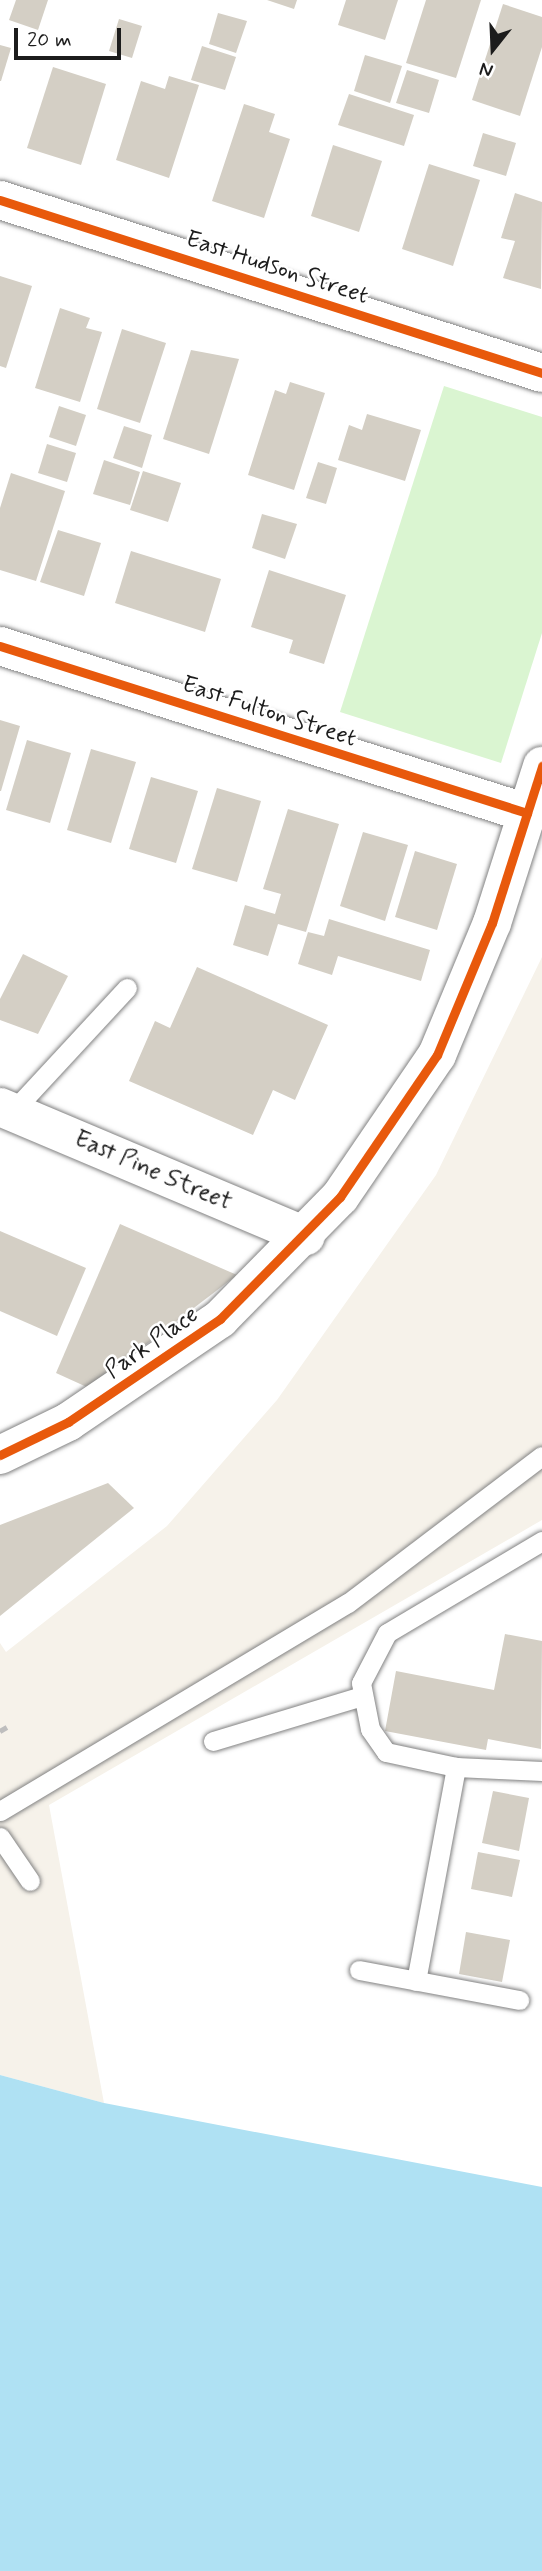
<!DOCTYPE html>
<style>
body{margin:0}
#map{position:relative;width:542px;height:2571px;overflow:hidden;background:#fff;font-family:Mynerve,sans-serif}
div>[style]{position:absolute}
[style*='--x']{left:calc(var(--x)*1px);top:calc(var(--y)*1px);width:calc(var(--w)*1px);rotate:calc(var(--a)*1deg)}
.built>*{inset:0;background:#f6f2ea}
.green>*{inset:0;background:#daf5d1}
.water>*{inset:0;background:#afe1f3}
.building>*{inset:0;background:#d4cfc5}
.roads{filter:drop-shadow(0 0 2px #828282) drop-shadow(0 0 2px #828282)}
.lane>*{height:19px;margin:-9.5px;padding:0 9.5px;transform-origin:9.5px;border-radius:9.5px;background:#fff}
.street>*{height:38px;margin:-19px;padding:0 19px;transform-origin:19px;border-radius:19px;background:#fff}
.rail>*{height:5px;margin-top:-2.5px;transform-origin:0;background:repeating-linear-gradient(90deg,#bebebe 0 10px,transparent 0 15px)}
.cycleway>*{height:9px;margin:-4.5px;padding:0 4.5px;transform-origin:4.5px;border-radius:4.5px;background:#e8590c}
span{translate:-50% -50%;white-space:nowrap;text-align:center;line-height:1.15;-webkit-text-stroke:5px #fff;paint-order:stroke}
.street-label{font-size:24px;color:#1c1c1c}
.north{position:absolute;left:458px;top:14px;width:70px;height:70px;-webkit-text-stroke:5px #fff;paint-order:stroke;rotate:198deg;font-size:19px;font-weight:700;line-height:28px;text-align:center;color:#1c1c1c}
.north::after{content:'';display:block;margin:auto;width:24px;height:32px;background:#1c1c1c;clip-path:polygon(50% 0,100% 100%,50% 72%,0 100%)}
.scale{position:absolute;left:14px;top:28px;width:107px;height:32px;box-sizing:border-box;border:4px solid #1c1c1c;border-top:0;padding-left:9px;font-size:21px;line-height:24px;white-space:nowrap;color:#1c1c1c;-webkit-text-stroke:5px #fff;paint-order:stroke}
</style>
<div id="map">
<div class="built">
<i style="clip-path:polygon(542px 957px,542px 1520px,49px 1805px,104px 2103px,0 2075px,0 1643px,6px 1652px,167px 1526px,277px 1400px,436px 1175px)"></i>
</div>
<div class="green">
<i style="clip-path:polygon(444px 386px,542px 417px,542px 633px,501px 763px,340px 712px)"></i>
</div>
<div class="water">
<i style="clip-path:polygon(0 2075px,104px 2103px,542px 2187px,542px 2571px,0 2571px)"></i>
</div>
<div class="building">
<i style="clip-path:polygon(16px 0,48px 0,38px 30px,9px 20px)"></i>
<i style="clip-path:polygon(267px 0,297px 0,294px 9px)"></i>
<i style="clip-path:polygon(346px 0,398px 0,385px 40px,338px 25px)"></i>
<i style="clip-path:polygon(426px 0,481px 0,456px 78px,406px 63px)"></i>
<i style="clip-path:polygon(503px 4px,542px 17px,542px 47px,520px 116px,472px 100px)"></i>
<i style="clip-path:polygon(218px 13px,247px 21px,236px 53px,209px 44px)"></i>
<i style="clip-path:polygon(119px 19px,142px 26px,132px 58px,109px 51px)"></i>
<i style="clip-path:polygon(0 45px,11px 48px,1px 81px,0 81px)"></i>
<i style="clip-path:polygon(202px 46px,236px 57px,225px 90px,191px 80px)"></i>
<i style="clip-path:polygon(365px 55px,402px 66px,390px 103px,354px 91px)"></i>
<i style="clip-path:polygon(53px 67px,106px 84px,81px 165px,27px 148px)"></i>
<i style="clip-path:polygon(407px 70px,439px 80px,429px 113px,396px 103px)"></i>
<i style="clip-path:polygon(169px 76px,199px 85px,169px 178px,116px 160px,141px 81px,165px 89px)"></i>
<i style="clip-path:polygon(349px 94px,414px 115px,404px 146px,338px 125px)"></i>
<i style="clip-path:polygon(244px 104px,275px 114px,269px 132px,290px 139px,264px 218px,212px 201px)"></i>
<i style="clip-path:polygon(483px 133px,516px 143px,506px 176px,473px 166px)"></i>
<i style="clip-path:polygon(333px 145px,382px 161px,359px 232px,311px 216px)"></i>
<i style="clip-path:polygon(429px 164px,480px 180px,453px 266px,402px 249px)"></i>
<i style="clip-path:polygon(515px 193px,542px 202px,541px 289px,503px 278px,515px 241px,501px 238px)"></i>
<i style="clip-path:polygon(0 276px,32px 286px,6px 368px,0 366px)"></i>
<i style="clip-path:polygon(60px 308px,90px 318px,86px 328px,102px 332px,80px 402px,35px 388px)"></i>
<i style="clip-path:polygon(122px 329px,166px 343px,140px 423px,97px 409px)"></i>
<i style="clip-path:polygon(191px 350px,239px 359px,209px 454px,163px 439px)"></i>
<i style="clip-path:polygon(290px 382px,325px 393px,294px 490px,248px 475px,275px 390px,286px 394px)"></i>
<i style="clip-path:polygon(59px 406px,86px 415px,76px 446px,49px 437px)"></i>
<i style="clip-path:polygon(367px 414px,421px 430px,405px 481px,338px 460px,349px 425px,362px 430px)"></i>
<i style="clip-path:polygon(124px 426px,152px 435px,142px 468px,113px 458px)"></i>
<i style="clip-path:polygon(47px 444px,76px 453px,67px 482px,38px 473px)"></i>
<i style="clip-path:polygon(104px 460px,140px 472px,130px 505px,93px 494px)"></i>
<i style="clip-path:polygon(318px 462px,337px 468px,326px 504px,306px 498px)"></i>
<i style="clip-path:polygon(143px 471px,181px 483px,168px 522px,130px 510px)"></i>
<i style="clip-path:polygon(11px 473px,65px 491px,36px 581px,0 570px,0 508px)"></i>
<i style="clip-path:polygon(262px 514px,297px 524px,285px 559px,252px 548px)"></i>
<i style="clip-path:polygon(58px 530px,101px 543px,84px 596px,40px 582px)"></i>
<i style="clip-path:polygon(131px 551px,221px 579px,205px 632px,115px 603px)"></i>
<i style="clip-path:polygon(269px 570px,346px 595px,324px 664px,289px 653px,293px 640px,251px 627px)"></i>
<i style="clip-path:polygon(0 720px,20px 726px,1px 791px,0 791px)"></i>
<i style="clip-path:polygon(27px 740px,71px 753px,50px 823px,6px 810px)"></i>
<i style="clip-path:polygon(91px 749px,136px 762px,111px 843px,67px 830px)"></i>
<i style="clip-path:polygon(151px 777px,198px 791px,176px 863px,129px 849px)"></i>
<i style="clip-path:polygon(217px 788px,261px 801px,237px 882px,192px 869px)"></i>
<i style="clip-path:polygon(288px 809px,339px 824px,306px 932px,278px 924px,268px 956px,233px 945px,245px 905px,275px 914px,281px 894px,263px 889px)"></i>
<i style="clip-path:polygon(363px 832px,408px 845px,385px 921px,340px 906px)"></i>
<i style="clip-path:polygon(415px 851px,457px 864px,437px 930px,395px 917px)"></i>
<i style="clip-path:polygon(329px 919px,430px 950px,421px 981px,338px 956px,332px 975px,298px 964px,308px 932px,324px 936px)"></i>
<i style="clip-path:polygon(23px 954px,68px 976px,38px 1034px,0 1020px,0 999px)"></i>
<i style="clip-path:polygon(197px 967px,328px 1025px,295px 1100px,273px 1090px,253px 1135px,129px 1081px,155px 1021px,170px 1028px)"></i>
<i style="clip-path:polygon(120px 1224px,237px 1275px,89px 1388px,56px 1373px)"></i>
<i style="clip-path:polygon(0 1231px,86px 1268px,57px 1336px,0 1311px)"></i>
<i style="clip-path:polygon(108px 1483px,134px 1508px,0 1616px,0 1525px)"></i>
<i style="clip-path:polygon(505px 1634px,542px 1641px,541px 1749px,488px 1739px,486px 1750px,385px 1731px,396px 1671px,494px 1690px)"></i>
<i style="clip-path:polygon(493px 1791px,529px 1798px,519px 1851px,482px 1843px)"></i>
<i style="clip-path:polygon(478px 1852px,520px 1860px,512px 1897px,471px 1889px)"></i>
<i style="clip-path:polygon(466px 1932px,510px 1940px,502px 1982px,459px 1974px)"></i>
</div>
<div class="roads">
<div class="lane">
<i style="--x:12;--y:1112;--w:169;--a:-47.2"></i>
<i style="--x:542;--y:1541;--w:180;--a:149.3"></i>
<i style="--x:387;--y:1633;--w:56;--a:117.5"></i>
<i style="--x:361;--y:1683;--w:47;--a:78.9"></i>
<i style="--x:370;--y:1729;--w:28;--a:55"></i>
<i style="--x:386;--y:1752;--w:72;--a:12.1"></i>
<i style="--x:456;--y:1767;--w:86;--a:2.7"></i>
<i style="--x:213;--y:1741;--w:156;--a:-16.8"></i>
<i style="--x:0;--y:1811;--w:405;--a:-30.9"></i>
<i style="--x:348;--y:1603;--w:243;--a:-37.2"></i>
<i style="--x:0;--y:1837;--w:53;--a:55.7"></i>
<i style="--x:359;--y:1970;--w:163;--a:10.6"></i>
<i style="--x:416;--y:1981;--w:218;--a:-79.4"></i>
</div>
<div class="street">
<i style="--x:0;--y:200;--w:569;--a:17.7"></i>
<i style="--x:0;--y:646;--w:553;--a:17.58"></i>
<i style="--x:0;--y:1107;--w:332;--a:22.9"></i>
<i style="--x:0;--y:1455;--w:76;--a:-25.9"></i>
<i style="--x:68;--y:1422;--w:184;--a:-34.1"></i>
<i style="--x:220;--y:1319;--w:171;--a:-45.5"></i>
<i style="--x:340;--y:1197;--w:172;--a:-55.7"></i>
<i style="--x:437;--y:1055;--w:143;--a:-67.4"></i>
<i style="--x:492;--y:923;--w:165;--a:-72.3"></i>
</div>
</div>
<div class="rail">
<i style="--x:0;--y:1731;--w:8;--a:-30"></i>
</div>
<div class="cycleway">
<i style="--x:0;--y:200;--w:569;--a:17.7"></i>
<i style="--x:0;--y:646;--w:553;--a:17.58"></i>
<i style="--x:0;--y:1455;--w:76;--a:-25.9"></i>
<i style="--x:68;--y:1422;--w:184;--a:-34.1"></i>
<i style="--x:220;--y:1319;--w:171;--a:-45.5"></i>
<i style="--x:340;--y:1197;--w:172;--a:-55.7"></i>
<i style="--x:437;--y:1055;--w:143;--a:-67.4"></i>
<i style="--x:492;--y:923;--w:165;--a:-72.3"></i>
</div>
<div class="street-label">
<span style="left:277px;top:268px;rotate:18deg">East Hudson Street</span>
<span style="left:269px;top:712px;rotate:18deg">East Fulton Street</span>
<span style="left:153px;top:1171px;rotate:23deg">East Pine Street</span>
<span style="left:152px;top:1343px;rotate:-35deg">Park Place</span>
</div>
<div class="north">N</div>
<div class="scale">20 m</div>
</div>
